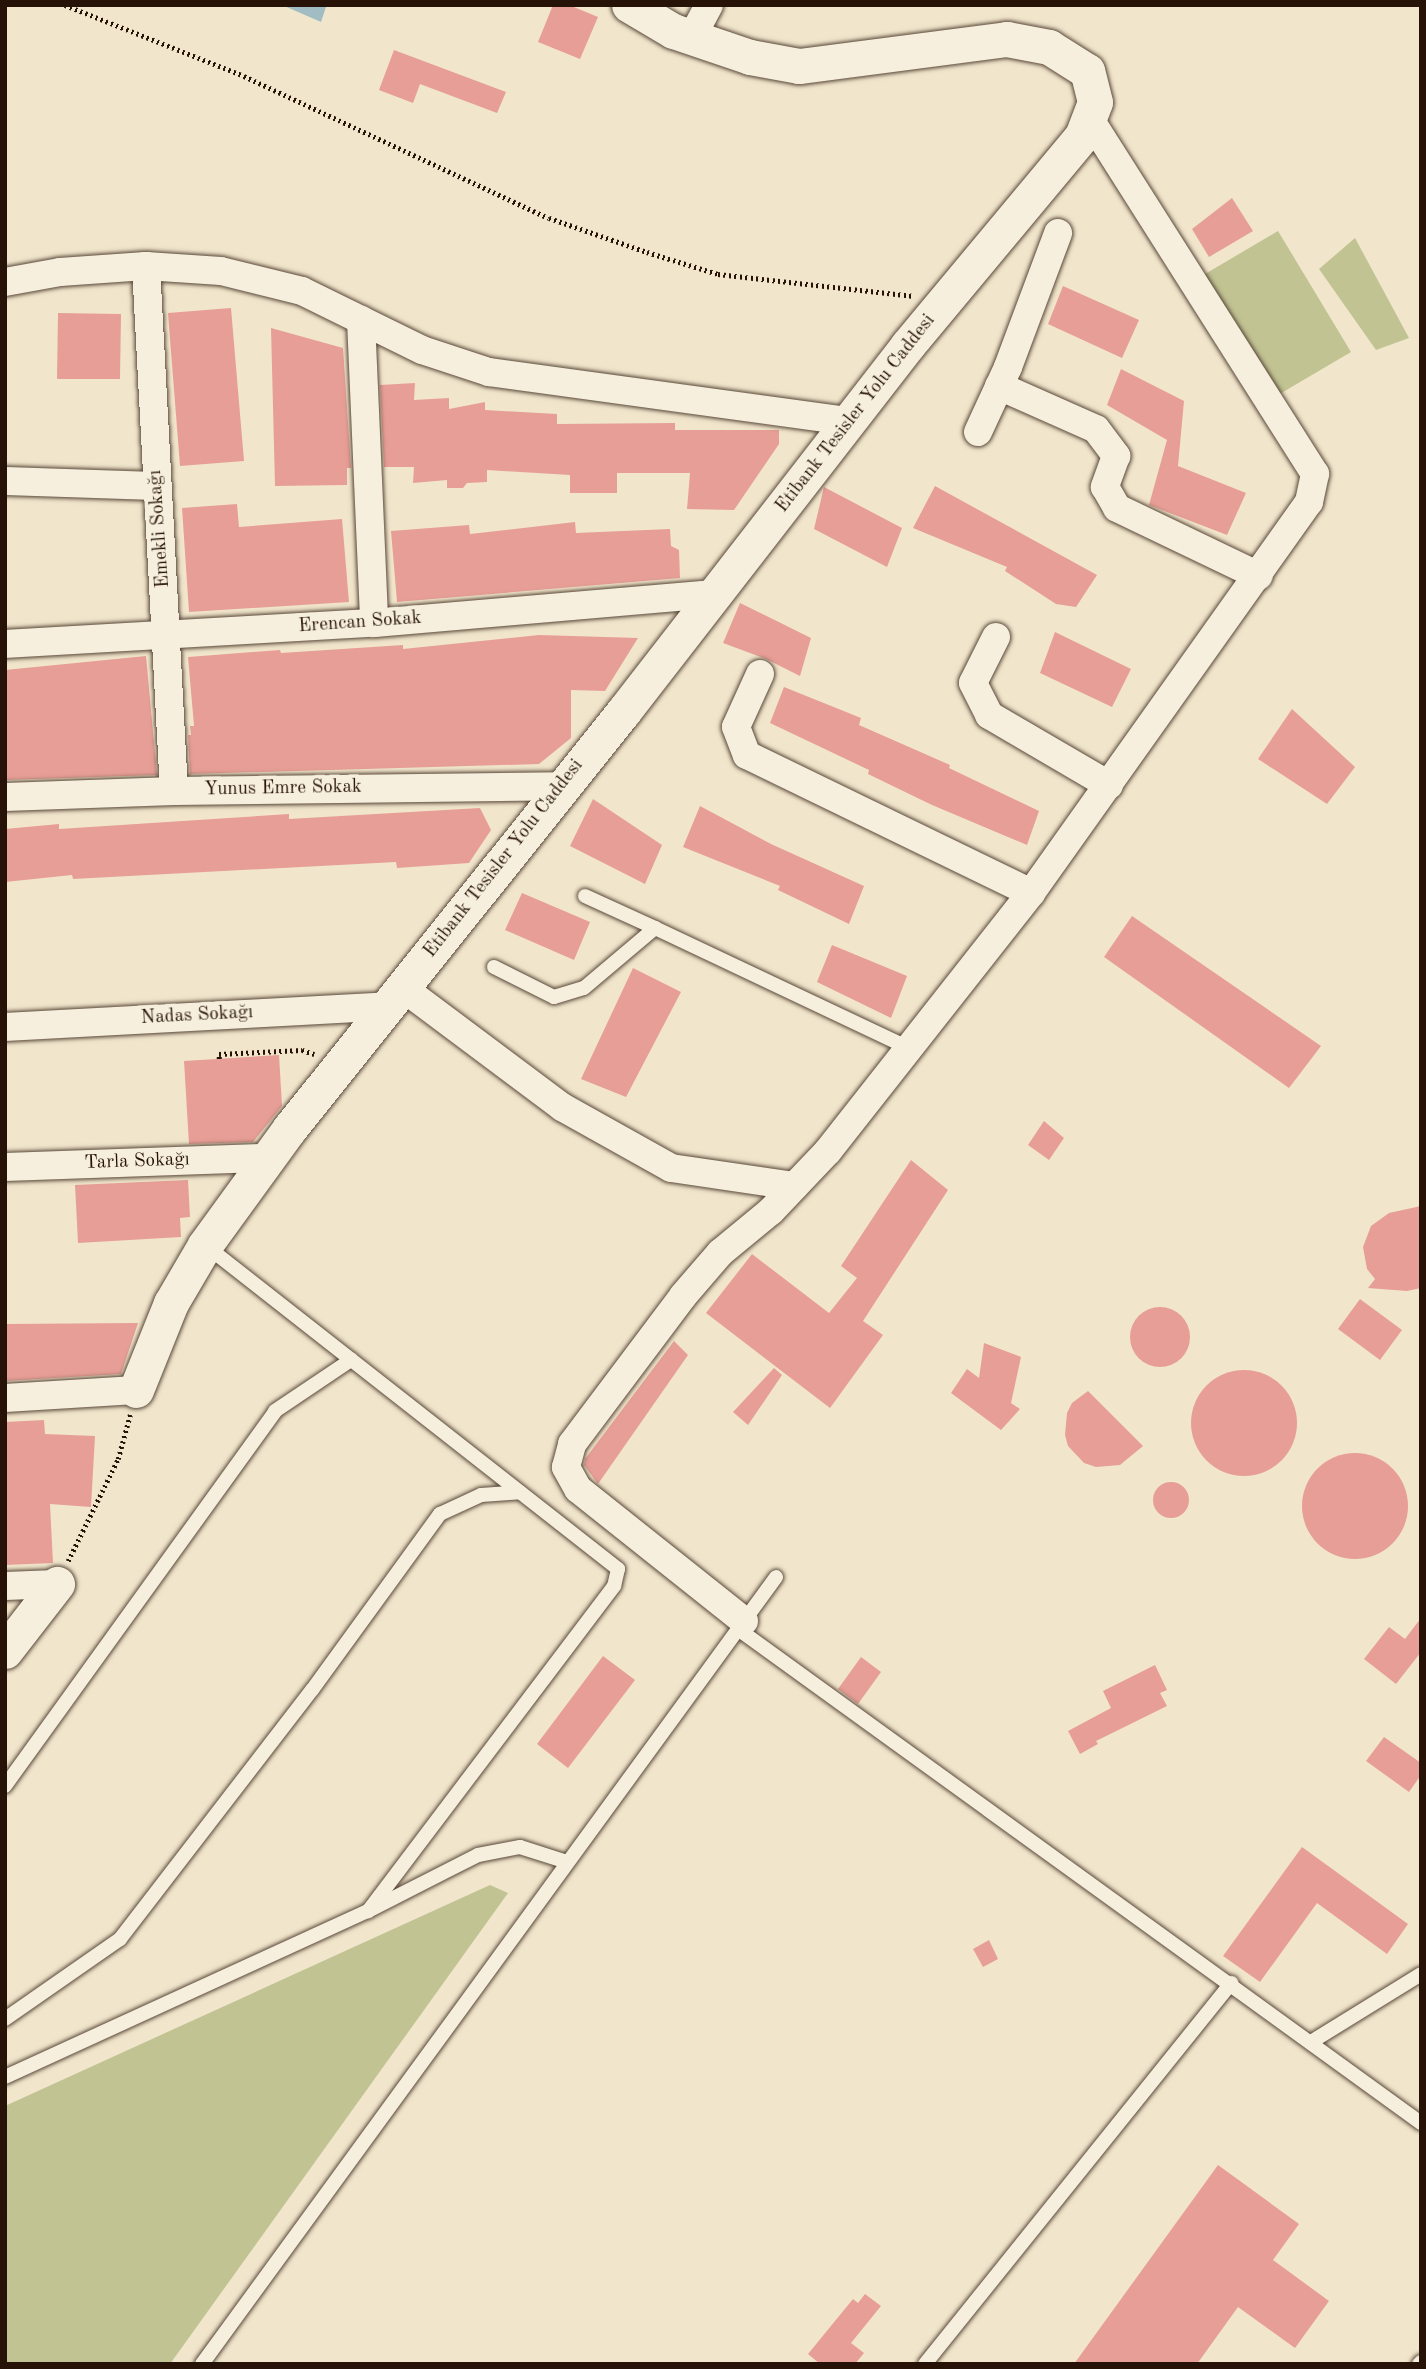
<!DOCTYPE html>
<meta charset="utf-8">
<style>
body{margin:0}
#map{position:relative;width:1426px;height:2369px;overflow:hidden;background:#f1e6cc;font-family:"Old Standard TT",serif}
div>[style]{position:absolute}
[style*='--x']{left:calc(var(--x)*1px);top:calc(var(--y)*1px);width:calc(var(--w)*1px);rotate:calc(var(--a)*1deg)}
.green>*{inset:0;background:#c1c393}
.water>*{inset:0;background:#a1bcc2}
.building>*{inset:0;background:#e79e96}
.round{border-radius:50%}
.path>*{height:4.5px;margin-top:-2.25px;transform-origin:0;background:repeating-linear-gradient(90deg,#261207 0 2px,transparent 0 5.5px)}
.roads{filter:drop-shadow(0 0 2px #594738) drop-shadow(0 0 2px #594738)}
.service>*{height:14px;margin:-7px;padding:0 7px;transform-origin:7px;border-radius:7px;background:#f6efde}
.minor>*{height:28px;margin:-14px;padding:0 14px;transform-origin:14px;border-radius:14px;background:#f6efde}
.tertiary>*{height:35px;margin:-17.5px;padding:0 17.5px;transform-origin:17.5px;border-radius:17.5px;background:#f6efde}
span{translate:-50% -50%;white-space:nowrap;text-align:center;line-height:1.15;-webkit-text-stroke:7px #f6efde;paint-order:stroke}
.street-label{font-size:19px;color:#261207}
.frame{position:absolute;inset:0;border:7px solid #261207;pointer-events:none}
</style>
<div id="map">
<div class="green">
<i style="clip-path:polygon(1278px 231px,1351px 352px,1278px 395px,1205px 274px)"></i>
<i style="clip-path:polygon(1355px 238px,1409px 338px,1376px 350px,1319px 269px)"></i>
<i style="clip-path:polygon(490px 1885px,508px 1893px,170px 2364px,5px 2364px,5px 2106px)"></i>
</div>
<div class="water">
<i style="clip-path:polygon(282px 5px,324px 5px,326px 7px,321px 22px)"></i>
</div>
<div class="building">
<i style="clip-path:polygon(553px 5px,569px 5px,598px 17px,580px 59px,538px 42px)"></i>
<i style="clip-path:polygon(394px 50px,506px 92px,497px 113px,420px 84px,413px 103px,379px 90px)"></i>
<i style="clip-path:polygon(1232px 198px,1253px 231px,1209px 257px,1192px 229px)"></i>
<i style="clip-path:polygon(1063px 286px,1139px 320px,1122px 358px,1048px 324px)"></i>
<i style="clip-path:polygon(231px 308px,244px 461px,180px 466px,168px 313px)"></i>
<i style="clip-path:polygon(58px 313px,121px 314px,120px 379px,57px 379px)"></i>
<i style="clip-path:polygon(271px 328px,343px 348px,351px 468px,347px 468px,347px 485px,275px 486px)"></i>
<i style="clip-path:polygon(1121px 369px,1184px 401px,1178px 466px,1246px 493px,1227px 535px,1149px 505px,1167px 440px,1107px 405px)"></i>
<i style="clip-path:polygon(415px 383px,414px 400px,449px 398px,449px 409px,485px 402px,485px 410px,557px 414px,557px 424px,675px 423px,675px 430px,779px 430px,779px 444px,734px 510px,687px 509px,690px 473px,617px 473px,617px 493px,570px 493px,570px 475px,487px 470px,487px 482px,467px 483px,463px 488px,447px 488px,447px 480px,413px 483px,414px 467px,384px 467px,380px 385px)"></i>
<i style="clip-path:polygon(935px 486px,1097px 575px,1076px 607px,1056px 604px,1005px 571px,1007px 567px,913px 528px)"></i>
<i style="clip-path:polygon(824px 487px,902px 528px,887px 567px,814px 529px)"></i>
<i style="clip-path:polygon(237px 504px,239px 527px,342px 519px,349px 602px,189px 612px,182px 508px)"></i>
<i style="clip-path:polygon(575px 522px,576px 533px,670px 529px,671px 546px,679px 550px,680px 578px,397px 602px,391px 531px,469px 525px,470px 534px)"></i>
<i style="clip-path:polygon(740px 603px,811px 638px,800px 676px,766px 659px,723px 643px)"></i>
<i style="clip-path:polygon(1055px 632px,1131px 669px,1112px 707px,1040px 673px)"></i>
<i style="clip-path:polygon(539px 635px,638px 638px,605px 691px,571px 690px,571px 738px,539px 764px,190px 774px,188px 735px,191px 735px,190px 726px,194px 726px,188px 657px,280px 650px,281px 653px,403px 645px,403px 649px)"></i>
<i style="clip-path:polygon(146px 656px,157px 775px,5px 780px,5px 670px)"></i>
<i style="clip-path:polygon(784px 687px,861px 718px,859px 725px,950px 765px,949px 768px,1039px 811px,1027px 845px,932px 805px,868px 774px,869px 770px,770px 723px)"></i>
<i style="clip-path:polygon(1292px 709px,1355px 767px,1327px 804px,1258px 759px)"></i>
<i style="clip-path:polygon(593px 799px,662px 845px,645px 884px,570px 846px)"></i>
<i style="clip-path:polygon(700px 806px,771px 844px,864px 886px,849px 924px,778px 890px,780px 886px,683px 847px)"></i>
<i style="clip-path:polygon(480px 808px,491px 830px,469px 863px,397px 868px,396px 862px,73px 879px,72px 875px,5px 882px,5px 829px,59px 824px,59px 829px,289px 814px,289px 819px)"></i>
<i style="clip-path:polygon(522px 893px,590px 922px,574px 960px,505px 930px)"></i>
<i style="clip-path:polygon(1132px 916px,1321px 1046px,1289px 1088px,1104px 957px)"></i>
<i style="clip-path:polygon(832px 945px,907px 976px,891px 1018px,817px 982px)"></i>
<i style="clip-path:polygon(633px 968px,681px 992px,626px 1097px,581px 1079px)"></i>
<i style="clip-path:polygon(279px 1055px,282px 1106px,253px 1142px,189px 1144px,184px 1061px)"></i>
<i style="clip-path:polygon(1044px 1121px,1064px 1138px,1049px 1160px,1028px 1145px)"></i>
<i style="clip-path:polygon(911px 1160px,948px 1190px,863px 1321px,883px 1335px,830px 1408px,706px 1313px,752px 1254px,829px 1313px,857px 1278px,841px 1266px)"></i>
<i style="clip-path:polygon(188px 1180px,190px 1217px,180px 1218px,181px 1237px,78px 1243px,75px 1185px)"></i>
<i style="clip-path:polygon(1421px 1206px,1421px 1288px,1407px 1291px,1368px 1288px,1375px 1279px,1367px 1269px,1363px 1247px,1371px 1226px,1389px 1213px)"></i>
<i style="clip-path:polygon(1360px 1299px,1402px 1330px,1380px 1360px,1338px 1329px)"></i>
<i class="round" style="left:1130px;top:1307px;width:60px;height:60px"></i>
<i style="clip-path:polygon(138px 1323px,121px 1374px,5px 1381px,5px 1324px)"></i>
<i style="clip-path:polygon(674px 1341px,688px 1355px,598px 1484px,584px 1465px,585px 1459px)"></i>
<i style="clip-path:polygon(984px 1343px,1021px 1357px,1011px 1403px,1020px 1409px,1001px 1430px,951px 1393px,967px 1369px,979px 1378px)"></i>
<i style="clip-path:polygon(774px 1368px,782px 1375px,748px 1425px,733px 1412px)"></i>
<i class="round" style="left:1191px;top:1370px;width:106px;height:106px"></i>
<i style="clip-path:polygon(1088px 1391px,1143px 1446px,1120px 1465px,1096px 1467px,1084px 1463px,1068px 1446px,1065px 1435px,1067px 1413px,1072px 1403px)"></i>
<i style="clip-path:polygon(44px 1420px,45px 1434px,95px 1436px,91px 1507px,50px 1504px,53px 1563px,5px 1565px,5px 1422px)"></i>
<i class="round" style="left:1302px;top:1453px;width:106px;height:106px"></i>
<i class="round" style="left:1153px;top:1482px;width:36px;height:36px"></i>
<i style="clip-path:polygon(1421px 1618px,1421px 1652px,1396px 1684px,1364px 1659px,1389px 1627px,1405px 1639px)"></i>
<i style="clip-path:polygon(603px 1656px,635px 1680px,568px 1768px,537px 1744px)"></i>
<i style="clip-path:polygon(861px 1657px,881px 1672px,858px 1704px,838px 1689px)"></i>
<i style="clip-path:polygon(1155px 1665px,1167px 1690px,1160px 1693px,1167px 1706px,1096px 1741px,1098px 1744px,1080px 1754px,1068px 1731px,1111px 1708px,1103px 1691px)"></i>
<i style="clip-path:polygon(1384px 1737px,1421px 1763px,1421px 1775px,1409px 1792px,1366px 1761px)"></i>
<i style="clip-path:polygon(1302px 1847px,1408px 1924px,1387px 1954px,1317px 1903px,1260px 1982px,1223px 1956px)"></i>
<i style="clip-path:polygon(989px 1940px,998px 1959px,983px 1967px,973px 1949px)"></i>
<i style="clip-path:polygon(1218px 2165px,1299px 2224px,1273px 2260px,1329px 2301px,1295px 2348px,1238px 2307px,1197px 2364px,1074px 2364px)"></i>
<i style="clip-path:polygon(865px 2294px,881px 2306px,851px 2343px,864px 2353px,855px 2364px,820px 2364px,808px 2354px,853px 2299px,858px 2303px)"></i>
</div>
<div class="path">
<i style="--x:65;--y:5;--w:193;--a:21.6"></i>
<i style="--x:244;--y:76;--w:336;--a:25"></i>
<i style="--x:549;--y:218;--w:104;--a:19.1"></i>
<i style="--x:647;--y:252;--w:74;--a:17.2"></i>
<i style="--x:718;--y:274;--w:197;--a:6.4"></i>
<i style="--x:219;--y:1059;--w:5;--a:-90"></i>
<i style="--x:219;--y:1054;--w:83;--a:-2.8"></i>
<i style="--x:302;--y:1050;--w:13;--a:18"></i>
<i style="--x:68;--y:1561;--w:114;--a:-63.9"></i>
<i style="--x:118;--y:1459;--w:46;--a:-74.7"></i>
</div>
<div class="roads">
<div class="service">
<i style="--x:585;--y:896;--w:77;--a:24.6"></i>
<i style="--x:494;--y:967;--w:67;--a:26.6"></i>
<i style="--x:554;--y:997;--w:31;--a:-17"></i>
<i style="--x:584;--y:988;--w:93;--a:-40.2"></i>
<i style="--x:655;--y:928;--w:281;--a:25.3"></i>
<i style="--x:205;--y:1245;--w:525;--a:38.11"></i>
<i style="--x:618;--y:1569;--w:17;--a:103"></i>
<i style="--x:614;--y:1586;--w:408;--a:127.1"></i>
<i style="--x:738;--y:1629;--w:843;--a:35.88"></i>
<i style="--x:5;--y:1786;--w:462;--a:-54.2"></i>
<i style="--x:275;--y:1411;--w:92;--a:-33.9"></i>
<i style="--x:5;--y:2019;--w:140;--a:-34.8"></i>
<i style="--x:120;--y:1939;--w:314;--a:-52.4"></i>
<i style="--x:312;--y:1690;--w:218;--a:-54"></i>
<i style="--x:440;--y:1514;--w:45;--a:-24.9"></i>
<i style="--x:481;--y:1495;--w:39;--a:-4"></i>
<i style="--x:1311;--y:2042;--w:129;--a:-31.7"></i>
<i style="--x:5;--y:2077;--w:399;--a:-24.6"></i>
<i style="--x:368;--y:1911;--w:123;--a:-27"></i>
<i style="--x:478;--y:1855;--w:43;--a:-10.8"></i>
<i style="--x:520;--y:1847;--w:49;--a:17.7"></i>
<i style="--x:202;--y:2364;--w:974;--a:-53.89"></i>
<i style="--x:925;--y:2364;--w:489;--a:-51.2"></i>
<i style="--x:1419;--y:2364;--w:3;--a:-45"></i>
</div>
<div class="minor">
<i style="--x:692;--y:37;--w:36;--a:-62"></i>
<i style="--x:146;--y:266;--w:526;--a:86.95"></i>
<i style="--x:5;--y:282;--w:56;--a:-10.3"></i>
<i style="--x:60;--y:272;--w:86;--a:-4"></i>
<i style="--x:146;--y:266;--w:75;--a:3.8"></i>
<i style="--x:221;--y:271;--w:83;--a:13.9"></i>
<i style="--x:302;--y:291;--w:134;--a:26.2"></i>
<i style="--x:422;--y:350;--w:71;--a:18.2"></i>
<i style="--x:489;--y:372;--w:363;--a:7.8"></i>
<i style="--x:361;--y:320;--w:303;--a:87.5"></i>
<i style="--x:999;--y:386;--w:106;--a:23.9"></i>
<i style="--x:1096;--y:429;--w:34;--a:53"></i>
<i style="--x:1116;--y:456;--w:33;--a:110"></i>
<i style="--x:1105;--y:487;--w:24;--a:60"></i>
<i style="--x:1117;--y:508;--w:157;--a:25.6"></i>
<i style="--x:978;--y:432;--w:72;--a:-65.2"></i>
<i style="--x:1008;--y:367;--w:143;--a:-69.5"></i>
<i style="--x:5;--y:481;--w:151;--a:1.9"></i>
<i style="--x:996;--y:637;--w:51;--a:116.6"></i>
<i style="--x:973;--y:683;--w:36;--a:63"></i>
<i style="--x:989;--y:715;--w:139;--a:30.3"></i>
<i style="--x:5;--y:644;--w:370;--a:-3.3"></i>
<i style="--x:374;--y:623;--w:342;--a:-4.9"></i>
<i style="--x:760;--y:674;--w:58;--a:114.4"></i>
<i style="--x:736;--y:727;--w:30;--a:69"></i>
<i style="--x:747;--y:755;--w:316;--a:25.9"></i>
<i style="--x:5;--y:797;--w:169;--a:-2"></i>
<i style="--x:174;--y:791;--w:387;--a:-0.7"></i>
<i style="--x:403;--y:988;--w:199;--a:36.8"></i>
<i style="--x:562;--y:1107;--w:125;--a:29.2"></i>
<i style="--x:671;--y:1168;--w:125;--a:8.3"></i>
<i style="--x:5;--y:1027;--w:384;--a:-3.1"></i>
<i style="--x:5;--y:1167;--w:263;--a:-2"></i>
<i style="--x:5;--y:1398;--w:131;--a:-3.5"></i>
<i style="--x:5;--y:1586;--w:52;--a:-2.2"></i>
<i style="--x:744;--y:1621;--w:212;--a:-141.5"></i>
<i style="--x:578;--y:1489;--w:25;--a:-119"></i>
<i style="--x:566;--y:1467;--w:24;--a:-75"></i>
<i style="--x:572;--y:1444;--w:185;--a:-53.1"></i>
<i style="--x:683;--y:1296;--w:57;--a:-49.3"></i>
<i style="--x:720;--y:1253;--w:66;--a:-39.5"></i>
<i style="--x:771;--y:1211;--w:83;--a:-46.5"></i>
<i style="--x:828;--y:1151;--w:328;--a:-51.8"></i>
<i style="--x:1031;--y:893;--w:480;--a:-54.6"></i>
<i style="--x:1309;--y:502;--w:29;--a:-78"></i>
<i style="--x:1315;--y:474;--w:422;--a:-122.4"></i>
</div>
<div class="tertiary">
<i style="--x:136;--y:1390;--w:94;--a:-68.1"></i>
<i style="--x:171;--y:1303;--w:67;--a:-59.6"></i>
<i style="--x:205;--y:1245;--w:145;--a:-54"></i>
<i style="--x:290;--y:1128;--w:534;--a:-51.31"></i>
<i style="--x:624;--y:711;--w:462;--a:-52.2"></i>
<i style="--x:907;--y:346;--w:273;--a:-50.2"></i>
<i style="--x:1082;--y:136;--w:36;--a:-69"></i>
<i style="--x:1095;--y:102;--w:32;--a:-104"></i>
<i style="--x:1087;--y:71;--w:45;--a:-147.7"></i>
<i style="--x:1049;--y:47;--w:43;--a:-169.2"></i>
<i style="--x:1007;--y:39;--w:210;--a:172.6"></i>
<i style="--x:799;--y:66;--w:50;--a:-169.6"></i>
<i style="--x:750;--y:57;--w:81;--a:-161.3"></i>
<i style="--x:673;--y:31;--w:51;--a:-149.4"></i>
<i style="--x:5;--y:1651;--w:85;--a:-52.2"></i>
</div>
</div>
<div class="street-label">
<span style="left:856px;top:414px;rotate:-52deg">Etibank Tesisler Yolu Caddesi</span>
<span style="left:160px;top:529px;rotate:-94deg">Emekli Sokağı</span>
<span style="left:360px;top:623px;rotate:-4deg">Erencan Sokak</span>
<span style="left:283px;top:789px;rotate:-1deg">Yunus Emre Sokak</span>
<span style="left:504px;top:859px;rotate:-52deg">Etibank Tesisler Yolu Caddesi</span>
<span style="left:197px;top:1016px;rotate:-3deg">Nadas Sokağı</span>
<span style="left:137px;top:1162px;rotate:-2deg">Tarla Sokağı</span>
</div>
<div class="frame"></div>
</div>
